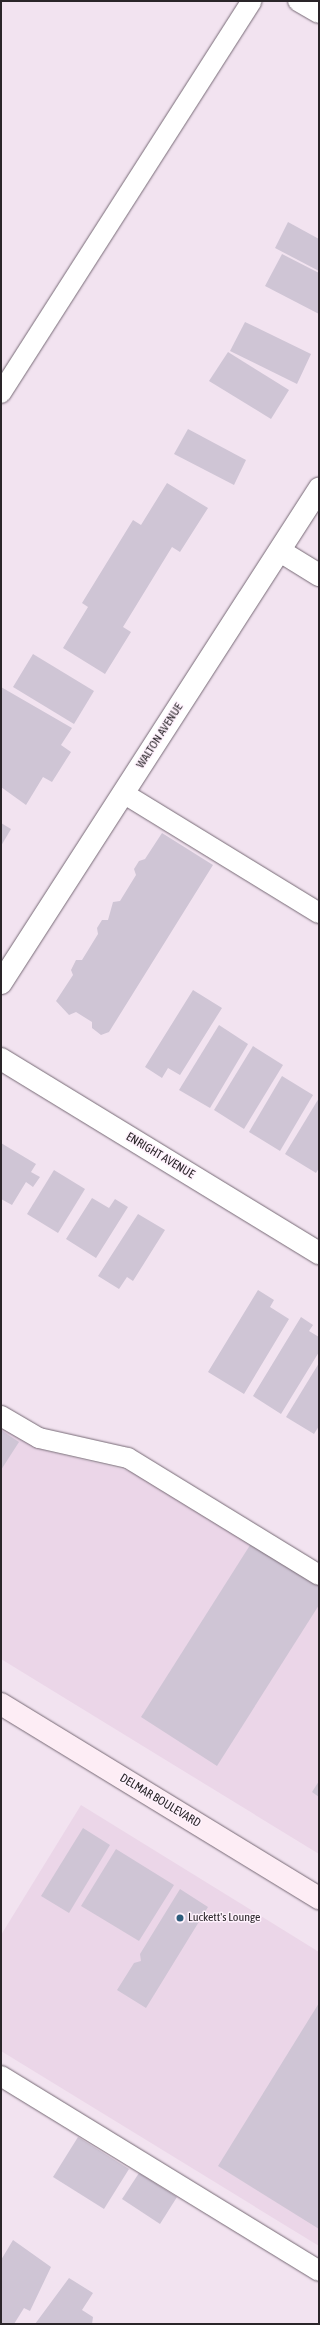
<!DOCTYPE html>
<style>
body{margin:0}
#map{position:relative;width:320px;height:2325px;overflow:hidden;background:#f2e3f0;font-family:"Asap Condensed",sans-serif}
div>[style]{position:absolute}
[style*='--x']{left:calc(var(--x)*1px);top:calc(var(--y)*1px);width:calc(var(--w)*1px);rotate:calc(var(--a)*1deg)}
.built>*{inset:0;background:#ebd6e8}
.building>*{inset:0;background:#cfc5d5}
.roads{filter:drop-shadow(0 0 1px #766975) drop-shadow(0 0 1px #766975)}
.lane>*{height:20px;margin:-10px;padding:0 10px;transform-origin:10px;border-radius:10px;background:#fff}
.street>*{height:22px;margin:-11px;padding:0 11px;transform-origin:11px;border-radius:11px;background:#fff}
.secondary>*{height:22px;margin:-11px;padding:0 11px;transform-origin:11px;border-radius:11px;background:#fdedf5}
.dots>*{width:11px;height:11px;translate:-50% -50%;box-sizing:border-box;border:2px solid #fef1fc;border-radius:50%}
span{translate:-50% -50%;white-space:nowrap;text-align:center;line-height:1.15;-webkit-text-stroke:3px #fef1fc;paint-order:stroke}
.street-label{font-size:12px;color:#2a2529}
.poi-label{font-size:12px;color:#2a2529}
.left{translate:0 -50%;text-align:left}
.frame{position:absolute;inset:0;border:2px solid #2a2529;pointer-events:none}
</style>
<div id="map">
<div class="built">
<i style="clip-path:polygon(1px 1425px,43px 1450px,133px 1472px,319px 1585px,319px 1854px,1px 1659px)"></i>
<i style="clip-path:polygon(81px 1805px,319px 1952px,319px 2246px,1px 2051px,1px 1935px)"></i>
</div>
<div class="building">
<i style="clip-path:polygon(288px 222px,319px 239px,319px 271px,275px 248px)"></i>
<i style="clip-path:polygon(282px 254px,319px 273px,319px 314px,265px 286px)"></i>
<i style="clip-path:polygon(245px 322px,311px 354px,297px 384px,230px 351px)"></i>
<i style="clip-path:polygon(228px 352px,289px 390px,271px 419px,209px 381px)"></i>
<i style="clip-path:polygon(188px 429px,246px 460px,234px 485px,174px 454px)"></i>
<i style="clip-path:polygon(167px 483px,208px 508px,180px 552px,172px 547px,123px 627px,131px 632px,105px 674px,63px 648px,88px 607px,82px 603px,133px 520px,141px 525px)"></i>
<i style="clip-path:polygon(33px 654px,94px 691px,74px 724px,13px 687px)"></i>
<i style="clip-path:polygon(1px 687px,72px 728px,61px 745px,71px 752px,52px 782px,43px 777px,26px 805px,1px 787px)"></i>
<i style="clip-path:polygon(1px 823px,11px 829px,1px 846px)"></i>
<i style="clip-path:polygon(162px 833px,213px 865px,109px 1032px,101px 1035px,92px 1028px,92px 1022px,76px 1012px,69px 1015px,56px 1001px,73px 975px,71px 970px,76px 960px,82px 960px,98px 934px,97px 928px,102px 920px,108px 920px,113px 902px,120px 901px,136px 875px,134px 869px,139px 861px,145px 859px)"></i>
<i style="clip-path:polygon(193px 990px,222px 1008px,180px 1075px,168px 1068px,162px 1078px,145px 1067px)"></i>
<i style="clip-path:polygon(219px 1025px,248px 1044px,210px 1108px,179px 1090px)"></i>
<i style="clip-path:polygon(253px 1046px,283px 1065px,244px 1129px,214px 1110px)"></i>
<i style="clip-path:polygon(282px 1076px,313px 1095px,280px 1151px,249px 1132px)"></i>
<i style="clip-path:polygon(319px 1098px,319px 1168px,316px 1173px,285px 1154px)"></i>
<i style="clip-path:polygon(1px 1143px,36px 1164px,31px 1172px,40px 1177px,33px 1187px,26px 1182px,12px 1205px,1px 1199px)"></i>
<i style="clip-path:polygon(54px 1170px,85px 1189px,58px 1233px,27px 1214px)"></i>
<i style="clip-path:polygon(92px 1198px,109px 1208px,115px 1199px,128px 1207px,96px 1258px,66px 1239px)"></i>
<i style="clip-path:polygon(138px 1214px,165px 1230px,133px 1281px,127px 1277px,119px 1289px,98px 1276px)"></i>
<i style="clip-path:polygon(258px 1290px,274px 1300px,270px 1307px,289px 1319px,244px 1394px,208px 1372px)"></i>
<i style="clip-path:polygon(301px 1317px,313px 1325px,309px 1331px,319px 1337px,319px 1352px,281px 1414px,253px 1396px)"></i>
<i style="clip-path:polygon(319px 1363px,319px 1426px,314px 1434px,286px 1417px)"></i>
<i style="clip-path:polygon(1px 1430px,19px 1442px,1px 1470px)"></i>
<i style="clip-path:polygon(252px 1542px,319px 1584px,319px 1605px,217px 1766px,141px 1717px)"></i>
<i style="clip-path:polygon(319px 1781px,319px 1797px,312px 1792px)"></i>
<i style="clip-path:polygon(83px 1828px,110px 1845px,69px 1913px,41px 1896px)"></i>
<i style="clip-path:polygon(116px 1849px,174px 1885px,139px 1941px,81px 1906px)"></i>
<i style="clip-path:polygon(180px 1889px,208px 1907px,146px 2008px,117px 1990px,134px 1963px,141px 1961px,140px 1954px)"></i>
<i style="clip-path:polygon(319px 2003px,319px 2229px,218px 2166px)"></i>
<i style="clip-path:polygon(78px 2137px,129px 2169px,104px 2209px,53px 2177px)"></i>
<i style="clip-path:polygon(139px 2173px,177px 2197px,160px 2224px,122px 2199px)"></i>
<i style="clip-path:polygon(13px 2240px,51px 2267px,30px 2311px,24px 2308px,14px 2324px,1px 2324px,1px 2260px)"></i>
<i style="clip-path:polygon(69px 2278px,93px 2293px,82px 2310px,93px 2317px,92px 2324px,35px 2324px)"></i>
</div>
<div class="roads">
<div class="lane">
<i style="--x:298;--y:1;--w:24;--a:30"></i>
<i style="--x:1;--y:393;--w:465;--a:-57.4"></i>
<i style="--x:123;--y:793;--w:230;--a:31.5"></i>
<i style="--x:1;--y:1416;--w:44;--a:30.1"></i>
<i style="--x:39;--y:1438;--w:91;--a:12.7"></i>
<i style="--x:128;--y:1458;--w:224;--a:31.5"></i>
<i style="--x:1;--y:2076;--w:373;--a:31.5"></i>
</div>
<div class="street">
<i style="--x:280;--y:551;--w:46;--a:31.6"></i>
<i style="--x:1;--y:983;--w:588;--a:-57.23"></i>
<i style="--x:1;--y:1059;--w:373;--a:31.4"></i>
</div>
<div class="secondary">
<i style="--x:1;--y:1704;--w:373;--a:31.4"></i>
</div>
</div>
<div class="dots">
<i style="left:180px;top:1918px;background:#2d5d7c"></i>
</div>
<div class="street-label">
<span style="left:160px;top:736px;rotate:-57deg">WALTON AVENUE</span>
<span style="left:160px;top:1156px;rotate:31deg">ENRIGHT AVENUE</span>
<span style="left:160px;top:1801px;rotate:31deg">DELMAR BOULEVARD</span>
</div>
<div class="poi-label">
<span class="left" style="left:188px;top:1918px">Luckett's Lounge</span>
</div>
<div class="frame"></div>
</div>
